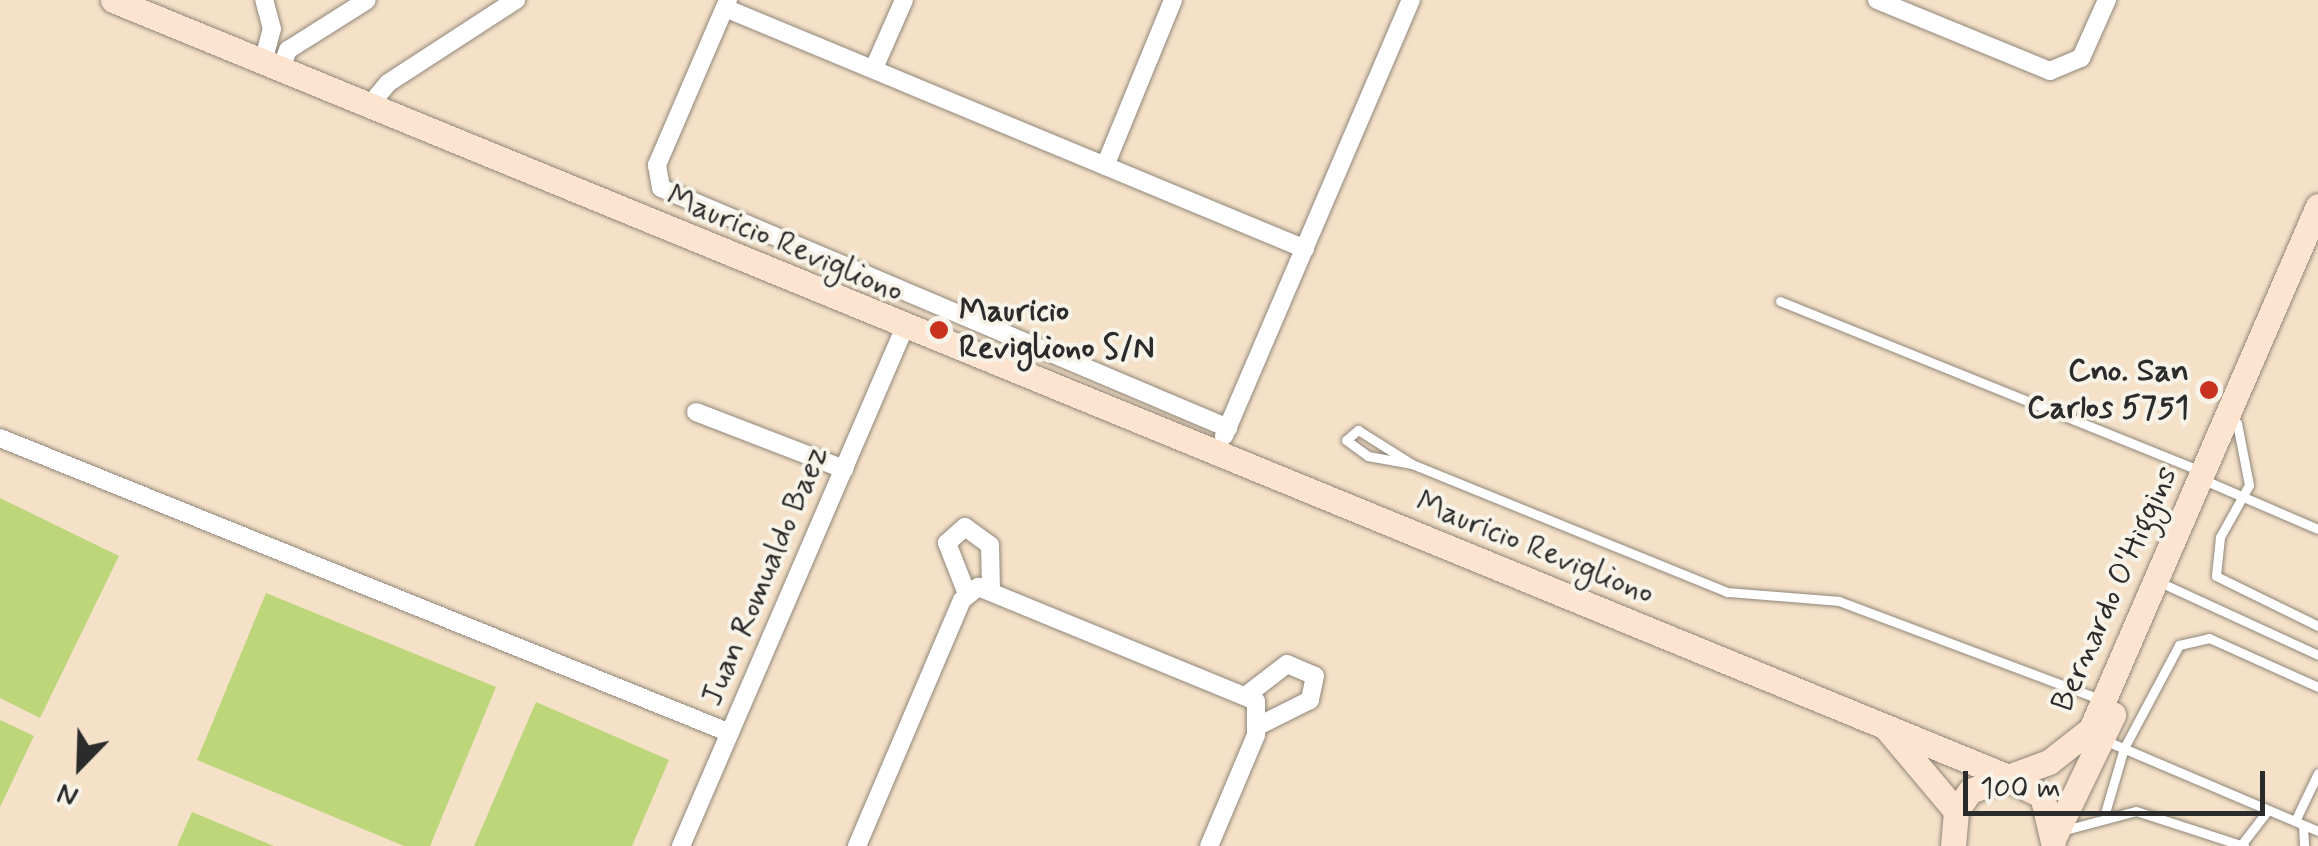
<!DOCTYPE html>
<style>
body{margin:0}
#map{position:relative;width:2318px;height:846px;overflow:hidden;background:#f5e1c8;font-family:Mynerve,sans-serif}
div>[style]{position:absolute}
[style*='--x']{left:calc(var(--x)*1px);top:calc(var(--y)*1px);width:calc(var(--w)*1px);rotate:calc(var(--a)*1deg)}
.green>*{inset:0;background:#bdd67a}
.roads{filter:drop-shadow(0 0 2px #90867a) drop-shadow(0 0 2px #90867a)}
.service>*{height:9px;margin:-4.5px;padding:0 4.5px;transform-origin:4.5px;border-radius:4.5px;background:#fff}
.minor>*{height:18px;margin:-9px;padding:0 9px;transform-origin:9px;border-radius:9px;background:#fff}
.secondary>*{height:25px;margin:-12.5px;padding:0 12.5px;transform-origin:12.5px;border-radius:12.5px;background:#fde4d1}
.dots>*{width:28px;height:28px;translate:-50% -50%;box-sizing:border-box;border:5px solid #f7f3e8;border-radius:50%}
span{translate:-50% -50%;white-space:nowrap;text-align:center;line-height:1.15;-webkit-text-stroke:8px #f7f3e8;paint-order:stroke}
.street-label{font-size:32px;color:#2b2b2b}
.poi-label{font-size:32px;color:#2b2b2b;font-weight:700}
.left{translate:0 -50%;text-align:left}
.right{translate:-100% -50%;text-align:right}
.north{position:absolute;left:30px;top:716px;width:100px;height:100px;-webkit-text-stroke:8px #f7f3e8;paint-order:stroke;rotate:203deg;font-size:28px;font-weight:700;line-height:40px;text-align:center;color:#2b2b2b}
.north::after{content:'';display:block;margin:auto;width:35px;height:45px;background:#2b2b2b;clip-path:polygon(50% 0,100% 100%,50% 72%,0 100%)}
.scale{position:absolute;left:1963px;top:771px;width:302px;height:45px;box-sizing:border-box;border:5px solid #2b2b2b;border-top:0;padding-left:12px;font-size:30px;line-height:35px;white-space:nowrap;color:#2b2b2b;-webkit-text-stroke:8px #f7f3e8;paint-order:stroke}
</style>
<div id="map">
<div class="green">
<i style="clip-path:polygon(0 498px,119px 556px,40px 718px,0 698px)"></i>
<i style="clip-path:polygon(266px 593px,496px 687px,430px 846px,404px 846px,197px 760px)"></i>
<i style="clip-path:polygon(536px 702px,669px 760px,632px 846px,474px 846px)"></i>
<i style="clip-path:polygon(0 720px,34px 736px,0 807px)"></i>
<i style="clip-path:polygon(192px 812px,274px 846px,177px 846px)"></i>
</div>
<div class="roads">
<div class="service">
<i style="--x:1780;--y:301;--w:454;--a:22"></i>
<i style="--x:2237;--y:423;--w:63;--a:79"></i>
<i style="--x:2249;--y:485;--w:60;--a:119.1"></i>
<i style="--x:2220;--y:537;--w:39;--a:96"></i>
<i style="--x:2216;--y:576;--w:114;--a:26.1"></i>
<i style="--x:1412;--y:464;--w:45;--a:-169.7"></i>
<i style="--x:1368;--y:456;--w:27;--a:-144"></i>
<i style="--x:1346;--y:440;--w:16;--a:-40"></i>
<i style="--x:1358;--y:430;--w:64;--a:32.2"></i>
<i style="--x:1412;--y:464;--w:340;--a:22.1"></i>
<i style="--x:1727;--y:592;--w:112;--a:4.6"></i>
<i style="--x:1839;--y:601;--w:281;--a:20.6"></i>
<i style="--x:2211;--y:483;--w:116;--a:23.3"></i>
<i style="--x:2166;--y:585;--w:167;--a:24.7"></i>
<i style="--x:2104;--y:740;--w:233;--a:23"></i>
<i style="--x:2105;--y:813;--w:68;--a:-73.7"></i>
<i style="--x:2124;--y:748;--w:117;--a:-61.9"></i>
<i style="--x:2179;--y:645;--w:31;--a:-13"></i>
<i style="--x:2209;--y:638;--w:120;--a:24.2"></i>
<i style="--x:2295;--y:821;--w:53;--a:-64.4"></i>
<i style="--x:2303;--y:825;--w:21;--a:87"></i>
<i style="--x:2065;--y:830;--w:73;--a:-15"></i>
<i style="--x:2136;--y:811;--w:114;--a:18"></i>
<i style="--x:2241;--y:845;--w:44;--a:-52.4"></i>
</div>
<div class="minor">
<i style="--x:728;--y:0;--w:180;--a:113.3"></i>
<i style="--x:657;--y:165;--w:23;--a:80"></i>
<i style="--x:661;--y:188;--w:616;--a:22.94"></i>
<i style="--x:1877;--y:0;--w:187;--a:22.3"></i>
<i style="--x:2050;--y:71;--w:34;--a:-23"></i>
<i style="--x:2081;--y:58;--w:64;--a:-65.9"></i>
<i style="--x:725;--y:8;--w:628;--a:22.56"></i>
<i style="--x:263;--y:62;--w:34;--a:-75"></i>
<i style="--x:272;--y:29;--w:30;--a:-105"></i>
<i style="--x:874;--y:68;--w:74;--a:-66.2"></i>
<i style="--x:280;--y:70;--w:22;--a:-68"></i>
<i style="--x:288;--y:50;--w:93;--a:-32.3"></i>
<i style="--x:368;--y:107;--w:31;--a:-50"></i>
<i style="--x:388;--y:83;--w:153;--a:-33"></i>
<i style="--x:1105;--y:166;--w:179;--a:-67.7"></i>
<i style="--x:696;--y:412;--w:159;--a:21.1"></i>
<i style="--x:1224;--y:436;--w:474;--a:-66.8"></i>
<i style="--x:0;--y:438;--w:787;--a:22"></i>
<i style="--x:967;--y:594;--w:55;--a:-111.4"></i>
<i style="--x:947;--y:543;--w:24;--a:-42"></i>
<i style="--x:965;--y:527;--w:31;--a:36"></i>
<i style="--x:990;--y:545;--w:44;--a:88.7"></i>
<i style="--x:1248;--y:694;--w:49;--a:-37.6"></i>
<i style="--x:1287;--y:664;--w:30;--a:23"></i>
<i style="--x:1315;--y:676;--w:25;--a:102"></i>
<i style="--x:1310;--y:700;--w:58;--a:153.4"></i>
<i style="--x:681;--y:846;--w:563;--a:-66.67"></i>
<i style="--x:857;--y:846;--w:267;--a:-66.9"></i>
<i style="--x:962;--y:600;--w:21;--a:-39"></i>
<i style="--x:978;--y:587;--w:300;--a:22.3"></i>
<i style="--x:1256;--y:701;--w:34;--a:90"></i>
<i style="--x:1256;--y:735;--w:121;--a:112.9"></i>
</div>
<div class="secondary">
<i style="--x:113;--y:0;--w:2064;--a:22.29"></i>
<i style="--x:1887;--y:729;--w:107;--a:49.9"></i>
<i style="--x:2007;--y:779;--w:38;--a:25"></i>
<i style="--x:2042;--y:795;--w:48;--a:76.8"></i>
<i style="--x:2054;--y:837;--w:136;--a:-64.2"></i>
<i style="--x:1953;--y:846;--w:35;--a:-85"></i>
<i style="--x:1956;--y:811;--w:24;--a:-55"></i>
<i style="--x:1970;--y:791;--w:84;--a:-20.2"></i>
<i style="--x:2049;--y:762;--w:53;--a:-38.2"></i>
<i style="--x:2091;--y:729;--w:570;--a:-66.54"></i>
</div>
</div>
<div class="dots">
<i style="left:939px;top:330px;background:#c8321e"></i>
<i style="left:2209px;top:390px;background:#c8321e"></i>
</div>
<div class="street-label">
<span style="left:785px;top:244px;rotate:23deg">Mauricio Revigliono</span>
<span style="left:1535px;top:548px;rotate:22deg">Mauricio Revigliono</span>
<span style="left:765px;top:576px;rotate:-67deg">Juan Romualdo Baez</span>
<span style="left:2115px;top:589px;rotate:-66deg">Bernardo O'Higgins</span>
</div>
<div class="poi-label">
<span class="left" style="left:959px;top:330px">Mauricio<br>Revigliono S/N</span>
<span class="right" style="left:2189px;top:390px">Cno. San<br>Carlos 5751</span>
</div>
<div class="north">N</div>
<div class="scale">100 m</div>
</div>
